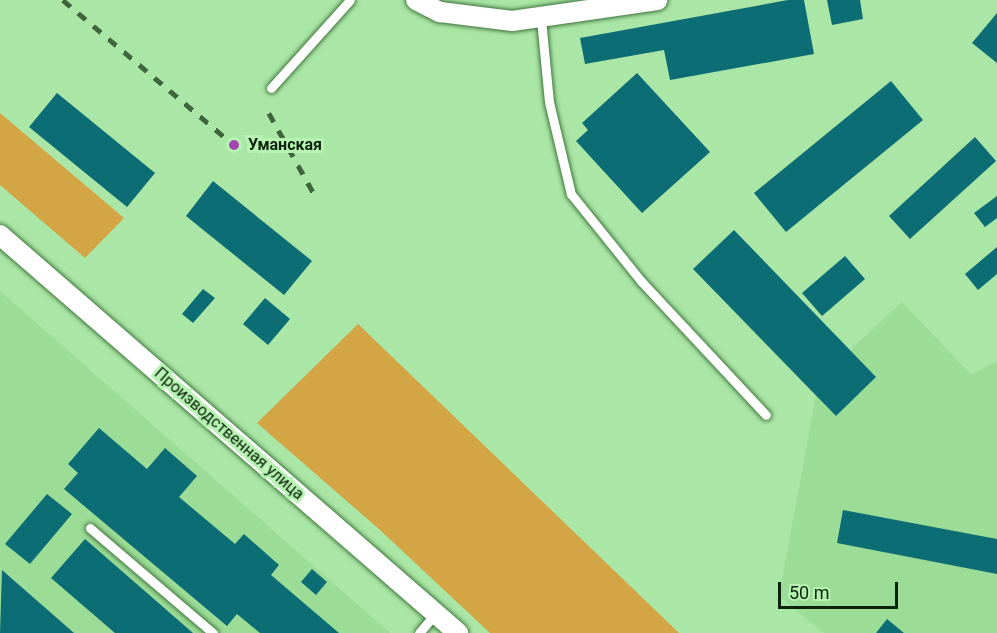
<!DOCTYPE html>
<meta charset="utf-8">
<style>
body{margin:0}
#map{position:relative;width:997px;height:633px;overflow:hidden;background:#aae6a6;font-family:Roboto,sans-serif}
div>[style]{position:absolute}
[style*='--x']{left:calc(var(--x)*1px);top:calc(var(--y)*1px);width:calc(var(--w)*1px);rotate:calc(var(--a)*1deg)}
.built>*{inset:0;background:#9bdc97}
.green>*{inset:0;background:#d3a544}
.building>*{inset:0;background:#0d6d74}
.roads{filter:drop-shadow(0 0 2px #40773d) drop-shadow(0 0 2px #40773d)}
.service>*{height:9px;margin:-4.5px;padding:0 4.5px;transform-origin:4.5px;border-radius:4.5px;background:#fff}
.minor>*{height:20px;margin:-10px;padding:0 10px;transform-origin:10px;border-radius:10px;background:#fff}
.rail>*{height:4.5px;margin-top:-2.25px;transform-origin:0;background:repeating-linear-gradient(90deg,#40643e 0 10px,transparent 0 20px)}
.dots>*{width:16px;height:16px;translate:-50% -50%;box-sizing:border-box;border:3px solid #b7f3b2;border-radius:50%}
span{translate:-50% -50%;white-space:nowrap;text-align:center;line-height:1.15;-webkit-text-stroke:6px #b7f3b2;paint-order:stroke}
.poi-label{font-size:16px;color:#0b230a;font-weight:700}
.left{translate:0 -50%;text-align:left}
.street-label{font-size:16px;color:#0b230a}
.scale{position:absolute;left:778px;top:582px;width:120px;height:27px;box-sizing:border-box;border:3px solid #0b230a;border-top:0;padding-left:8px;font-size:18px;line-height:21px;white-space:nowrap;color:#0b230a;-webkit-text-stroke:4px #b7f3b2;paint-order:stroke}
</style>
<div id="map">
<div class="built">
<i style="clip-path:polygon(0 291px,114px 391px,390px 633px,0 633px)"></i>
<i style="clip-path:polygon(902px 302px,971px 375px,997px 361px,997px 633px,824px 633px,779px 596px,816px 396px,836px 416px,876px 377px,850px 350px)"></i>
</div>
<div class="green">
<i style="clip-path:polygon(0 113px,124px 218px,85px 258px,0 185px)"></i>
<i style="clip-path:polygon(358px 324px,679px 633px,490px 633px,380px 530px,257px 423px)"></i>
</div>
<div class="building">
<i style="clip-path:polygon(788px 0,804px 0,814px 54px,670px 80px,664px 50px,585px 64px,580px 38px)"></i>
<i style="clip-path:polygon(827px 0,860px 0,863px 19px,832px 25px)"></i>
<i style="clip-path:polygon(997px 13px,997px 63px,972px 43px)"></i>
<i style="clip-path:polygon(637px 73px,710px 152px,642px 213px,576px 141px,588px 130px,582px 123px)"></i>
<i style="clip-path:polygon(891px 81px,923px 120px,786px 232px,754px 193px)"></i>
<i style="clip-path:polygon(57px 93px,155px 173px,127px 207px,29px 127px)"></i>
<i style="clip-path:polygon(975px 137px,996px 161px,910px 239px,889px 216px)"></i>
<i style="clip-path:polygon(213px 181px,312px 261px,284px 295px,186px 216px)"></i>
<i style="clip-path:polygon(997px 196px,997px 218px,985px 227px,974px 213px)"></i>
<i style="clip-path:polygon(734px 230px,876px 377px,836px 416px,693px 269px)"></i>
<i style="clip-path:polygon(997px 247px,997px 274px,978px 290px,965px 274px)"></i>
<i style="clip-path:polygon(845px 256px,865px 279px,822px 316px,802px 293px)"></i>
<i style="clip-path:polygon(203px 289px,215px 298px,193px 323px,182px 314px)"></i>
<i style="clip-path:polygon(265px 298px,290px 319px,268px 345px,243px 324px)"></i>
<i style="clip-path:polygon(99px 428px,147px 469px,165px 448px,197px 476px,179px 497px,235px 544px,244px 534px,279px 565px,271px 575px,339px 633px,260px 633px,237px 614px,227px 626px,64px 489px,78px 473px,68px 464px)"></i>
<i style="clip-path:polygon(47px 494px,72px 514px,30px 564px,5px 544px)"></i>
<i style="clip-path:polygon(843px 510px,997px 539px,997px 574px,837px 543px)"></i>
<i style="clip-path:polygon(85px 539px,193px 633px,115px 633px,51px 578px)"></i>
<i style="clip-path:polygon(312px 569px,327px 582px,316px 595px,301px 582px)"></i>
<i style="clip-path:polygon(2px 570px,74px 633px,0 633px)"></i>
<i style="clip-path:polygon(887px 619px,904px 633px,876px 633px)"></i>
</div>
<div class="roads">
<div class="service">
<i style="--x:541;--y:19;--w:83;--a:84.5"></i>
<i style="--x:549;--y:102;--w:95;--a:76.6"></i>
<i style="--x:571;--y:194;--w:112;--a:51.2"></i>
<i style="--x:641;--y:281;--w:183;--a:47"></i>
<i style="--x:271;--y:88;--w:118;--a:-48.1"></i>
<i style="--x:90;--y:528;--w:162;--a:40.5"></i>
<i style="--x:419;--y:633;--w:26;--a:-50"></i>
</div>
<div class="minor">
<i style="--x:416;--y:0;--w:27;--a:27"></i>
<i style="--x:440;--y:12;--w:73;--a:7.1"></i>
<i style="--x:512;--y:21;--w:147;--a:-8.2"></i>
<i style="--x:0;--y:235;--w:607;--a:40.99"></i>
</div>
</div>
<div class="rail">
<i style="--x:63;--y:0;--w:224;--a:40.3"></i>
<i style="--x:269;--y:113;--w:98;--a:60.8"></i>
</div>
<div class="dots">
<i style="left:234px;top:145px;background:#a346af"></i>
</div>
<div class="poi-label">
<span class="left" style="left:248px;top:145px">Уманская</span>
</div>
<div class="street-label">
<span style="left:229px;top:434px;rotate:41deg">Производственная улица</span>
</div>
<div class="scale">50 m</div>
</div>
